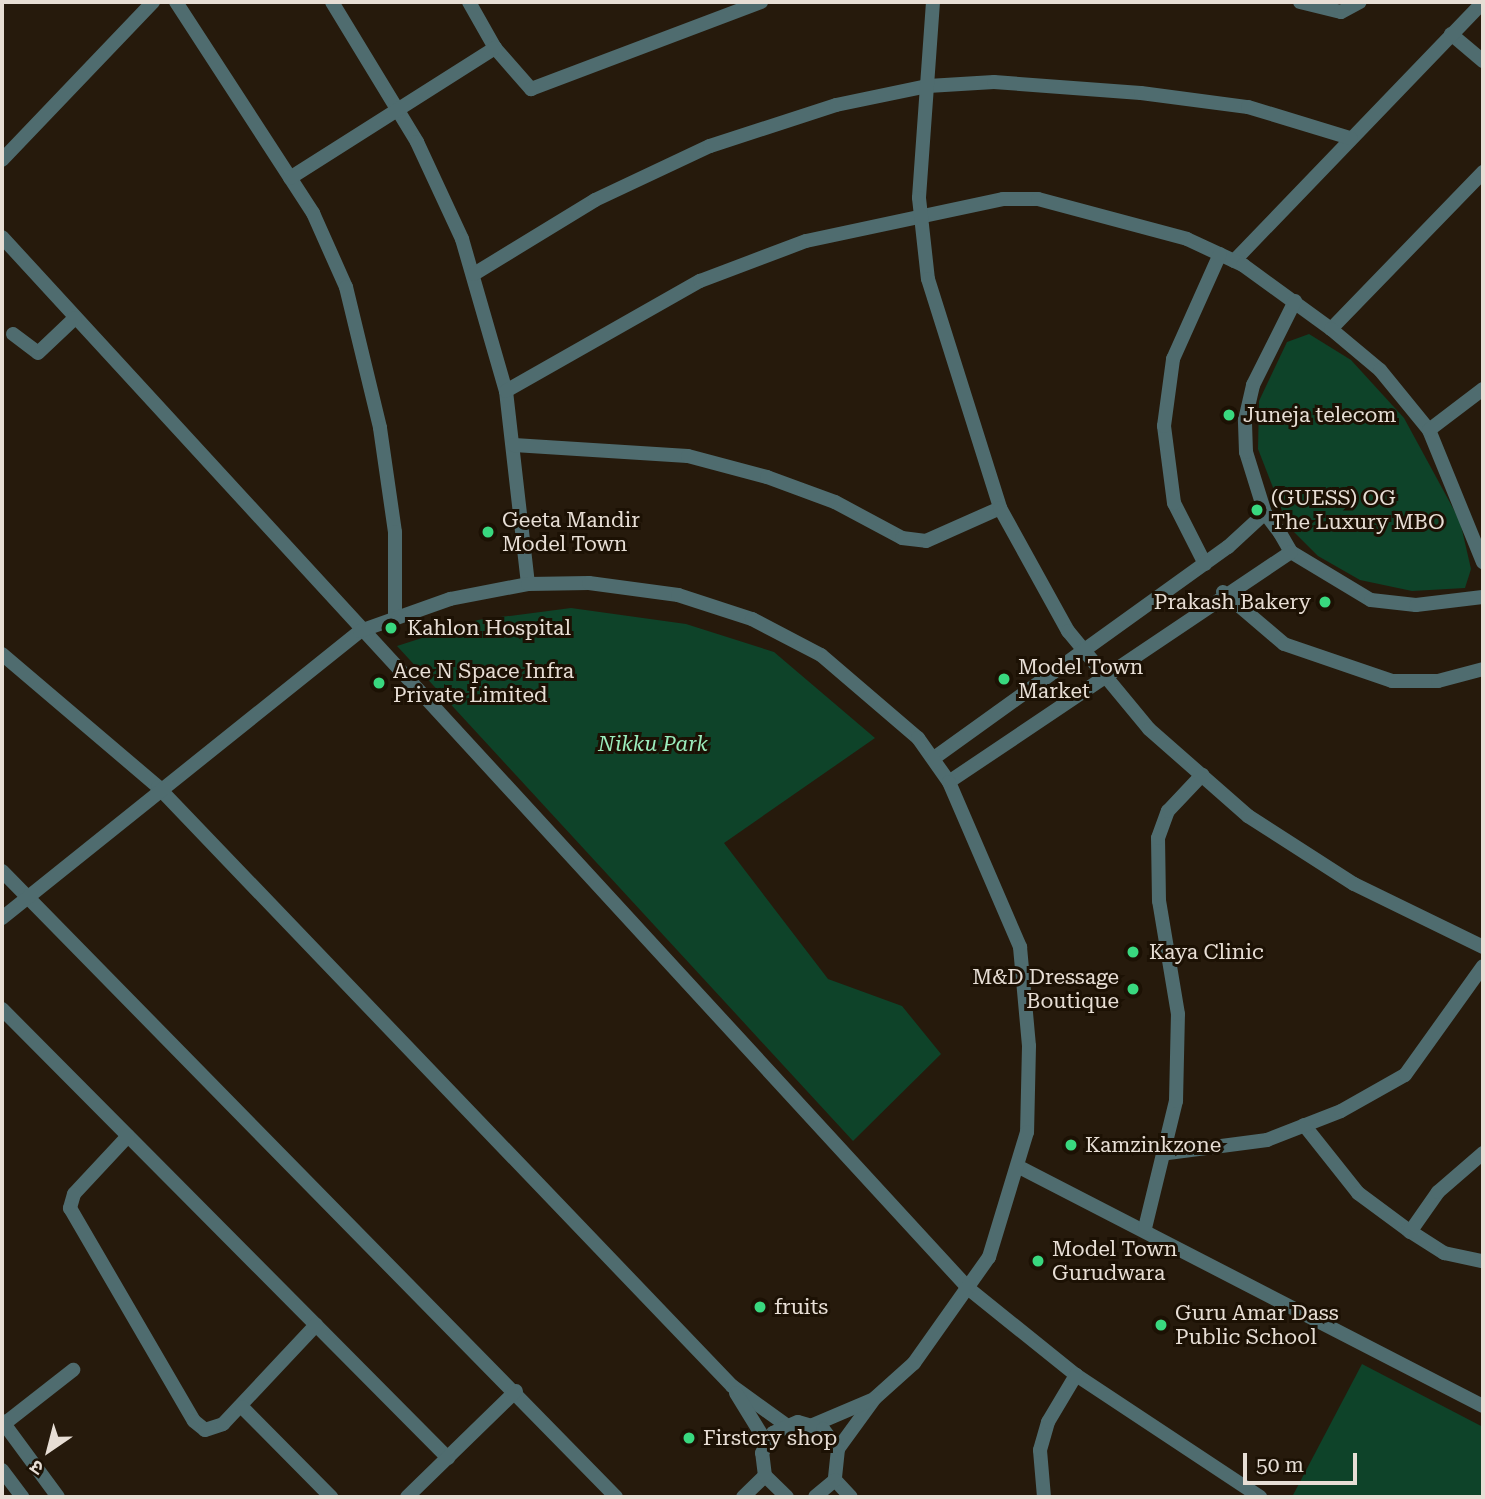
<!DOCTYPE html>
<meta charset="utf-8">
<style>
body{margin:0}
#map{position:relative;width:1485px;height:1499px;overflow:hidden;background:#261a0c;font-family:"Roboto Serif","Noto Sans Devanagari",serif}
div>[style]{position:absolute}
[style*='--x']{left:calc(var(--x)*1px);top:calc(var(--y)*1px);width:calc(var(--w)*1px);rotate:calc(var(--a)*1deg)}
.green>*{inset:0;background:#0e4329}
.minor>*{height:14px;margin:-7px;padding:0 7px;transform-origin:7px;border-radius:7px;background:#4f6c6f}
.tertiary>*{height:14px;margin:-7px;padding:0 7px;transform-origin:7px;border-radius:7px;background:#4f6c6f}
.dots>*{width:19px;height:19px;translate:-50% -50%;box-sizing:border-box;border:4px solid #1c1104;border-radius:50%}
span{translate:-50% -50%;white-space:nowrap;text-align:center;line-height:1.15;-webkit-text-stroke:6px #1c1104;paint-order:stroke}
.poi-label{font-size:21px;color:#e7ded5}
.left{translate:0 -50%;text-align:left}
.right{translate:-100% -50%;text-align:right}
.park-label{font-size:21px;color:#9bedbd;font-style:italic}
.frame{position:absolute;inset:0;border:4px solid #e7ded5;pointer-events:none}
.north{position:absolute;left:14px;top:1415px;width:70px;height:70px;-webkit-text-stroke:5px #1c1104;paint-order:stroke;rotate:215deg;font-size:19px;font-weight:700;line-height:28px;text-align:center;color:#e7ded5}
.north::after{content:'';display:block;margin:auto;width:24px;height:32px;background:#e7ded5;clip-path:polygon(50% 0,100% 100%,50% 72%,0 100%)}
.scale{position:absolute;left:1243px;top:1453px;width:114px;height:32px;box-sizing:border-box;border:4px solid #e7ded5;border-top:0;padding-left:9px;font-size:21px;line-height:24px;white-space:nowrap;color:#e7ded5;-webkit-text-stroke:5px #1c1104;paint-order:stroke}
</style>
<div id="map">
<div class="green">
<i style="clip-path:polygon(1309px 334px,1351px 360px,1404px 418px,1460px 521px,1471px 569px,1465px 588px,1412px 591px,1360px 580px,1318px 556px,1288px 526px,1258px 449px,1259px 401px,1287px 342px)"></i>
<i style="clip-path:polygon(571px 608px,686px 624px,774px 652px,875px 738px,724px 843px,828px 979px,902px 1006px,941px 1054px,853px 1141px,397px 646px,478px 620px)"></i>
<i style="clip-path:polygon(1362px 1364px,1483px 1427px,1483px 1497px,1292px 1497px)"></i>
</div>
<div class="minor">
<i style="--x:176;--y:2;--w:252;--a:57"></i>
<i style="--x:313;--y:213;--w:81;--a:66"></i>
<i style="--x:346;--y:287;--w:145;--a:76.4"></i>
<i style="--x:380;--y:428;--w:105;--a:81.8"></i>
<i style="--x:395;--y:532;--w:85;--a:90"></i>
<i style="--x:332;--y:2;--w:164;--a:58.7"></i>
<i style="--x:417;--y:142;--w:107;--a:65.1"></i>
<i style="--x:462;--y:239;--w:158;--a:73.9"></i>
<i style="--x:506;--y:391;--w:194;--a:83.5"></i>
<i style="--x:469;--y:2;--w:53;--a:60.5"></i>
<i style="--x:495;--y:48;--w:55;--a:48.7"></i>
<i style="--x:531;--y:89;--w:246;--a:-20.7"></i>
<i style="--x:1300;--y:2;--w:42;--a:13.7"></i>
<i style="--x:1341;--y:12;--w:21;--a:-28"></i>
<i style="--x:1451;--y:34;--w:42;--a:40.2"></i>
<i style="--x:2;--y:160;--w:219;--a:-46.3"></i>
<i style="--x:290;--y:178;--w:243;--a:-32.4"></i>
<i style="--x:2;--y:237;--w:1429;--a:47.41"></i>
<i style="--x:969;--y:1289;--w:137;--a:38.8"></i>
<i style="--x:1076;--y:1375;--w:221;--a:33.5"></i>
<i style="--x:1234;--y:261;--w:359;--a:-46.1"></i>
<i style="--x:474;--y:274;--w:142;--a:-31.4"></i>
<i style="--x:595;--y:200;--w:127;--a:-25.2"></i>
<i style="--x:710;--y:146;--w:133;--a:-18"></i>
<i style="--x:836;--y:105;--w:94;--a:-11.7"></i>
<i style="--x:928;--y:86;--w:66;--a:-3.5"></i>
<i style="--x:994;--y:82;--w:147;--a:4.3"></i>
<i style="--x:1141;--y:93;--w:108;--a:7.5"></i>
<i style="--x:1248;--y:107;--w:107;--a:16.9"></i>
<i style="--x:1331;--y:329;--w:219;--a:-45.9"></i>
<i style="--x:13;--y:334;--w:31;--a:37"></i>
<i style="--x:38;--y:353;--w:51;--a:-43.4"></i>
<i style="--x:506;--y:391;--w:223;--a:-29.6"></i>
<i style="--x:700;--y:281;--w:113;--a:-20.7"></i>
<i style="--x:806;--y:241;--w:201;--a:-12"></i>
<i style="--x:1003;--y:199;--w:35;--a:0"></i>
<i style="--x:1038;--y:199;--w:154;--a:15"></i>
<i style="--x:1187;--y:239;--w:62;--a:24.9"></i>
<i style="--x:1243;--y:265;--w:109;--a:36"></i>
<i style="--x:1331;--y:329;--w:64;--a:39.9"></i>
<i style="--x:1380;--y:370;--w:77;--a:50.8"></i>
<i style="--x:1429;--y:430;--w:143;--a:67.8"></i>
<i style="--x:1429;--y:430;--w:68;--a:-37.2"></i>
<i style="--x:514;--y:445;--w:174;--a:3.6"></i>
<i style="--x:688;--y:456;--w:82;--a:14.9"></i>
<i style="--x:767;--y:477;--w:72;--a:20.2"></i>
<i style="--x:835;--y:502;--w:76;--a:28.2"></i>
<i style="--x:902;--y:538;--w:24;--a:7"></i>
<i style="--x:926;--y:541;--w:81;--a:-24"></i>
<i style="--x:1265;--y:513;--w:64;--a:-107.3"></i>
<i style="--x:1246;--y:452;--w:32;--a:-92"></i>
<i style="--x:1245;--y:420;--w:36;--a:-77"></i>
<i style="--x:1253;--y:385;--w:94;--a:-63.4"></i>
<i style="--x:1291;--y:552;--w:93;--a:31"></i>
<i style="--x:1371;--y:600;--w:45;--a:6.3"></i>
<i style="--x:1416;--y:605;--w:67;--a:-6.8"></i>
<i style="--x:1205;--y:564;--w:68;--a:-116.9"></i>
<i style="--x:1174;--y:503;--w:78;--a:-97.4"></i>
<i style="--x:1164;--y:426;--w:68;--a:-82.3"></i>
<i style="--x:1173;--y:359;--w:115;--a:-65.9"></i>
<i style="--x:1223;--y:592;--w:80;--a:40.4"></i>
<i style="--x:1284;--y:644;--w:114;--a:18.9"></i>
<i style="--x:1392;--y:681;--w:46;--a:0"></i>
<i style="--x:1438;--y:681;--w:47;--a:-14.9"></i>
<i style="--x:2;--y:871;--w:877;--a:45.55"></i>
<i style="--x:2;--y:1009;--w:633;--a:45.19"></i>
<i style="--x:1304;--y:1125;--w:87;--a:51.5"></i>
<i style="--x:1358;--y:1193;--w:62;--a:36.5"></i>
<i style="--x:1408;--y:1230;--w:43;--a:32.6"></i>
<i style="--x:1444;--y:1253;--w:40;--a:12"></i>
<i style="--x:128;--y:1136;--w:79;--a:133"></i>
<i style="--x:74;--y:1194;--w:15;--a:106"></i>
<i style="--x:70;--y:1208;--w:246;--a:59.8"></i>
<i style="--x:194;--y:1421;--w:14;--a:39"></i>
<i style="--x:205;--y:1430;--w:19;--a:-18"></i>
<i style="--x:223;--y:1424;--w:136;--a:-46.8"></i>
<i style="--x:1168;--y:1153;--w:100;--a:-7.5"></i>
<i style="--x:1267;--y:1140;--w:79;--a:-21.4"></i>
<i style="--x:1341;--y:1111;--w:73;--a:-29.4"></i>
<i style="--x:1405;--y:1075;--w:134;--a:-54.4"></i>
<i style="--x:1019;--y:1167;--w:522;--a:27.25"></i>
<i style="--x:1145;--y:1228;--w:131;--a:-76.3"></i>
<i style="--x:1176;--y:1101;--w:87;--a:-88.7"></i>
<i style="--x:1178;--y:1014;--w:115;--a:-99.5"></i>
<i style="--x:1159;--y:901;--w:63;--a:-90.9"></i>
<i style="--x:1158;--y:838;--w:29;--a:-70"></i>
<i style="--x:1168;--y:811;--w:50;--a:-46.6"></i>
<i style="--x:1410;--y:1232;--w:49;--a:-55"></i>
<i style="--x:1438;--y:1192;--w:60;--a:-40.9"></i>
<i style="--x:242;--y:1407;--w:127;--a:45.3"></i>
<i style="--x:4;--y:1424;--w:88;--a:-38"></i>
<i style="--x:407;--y:1497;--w:152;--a:-44.2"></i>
<i style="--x:1044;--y:1497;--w:47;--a:-94.9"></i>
<i style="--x:1040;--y:1450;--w:29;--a:-74"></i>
<i style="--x:1048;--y:1422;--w:55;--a:-59.2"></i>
</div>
<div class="tertiary">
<i style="--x:933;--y:2;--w:196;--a:94.1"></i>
<i style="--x:919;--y:198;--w:81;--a:83.7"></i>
<i style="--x:928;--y:279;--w:240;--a:72.5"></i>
<i style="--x:1000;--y:508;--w:141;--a:61.1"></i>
<i style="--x:1068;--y:631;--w:127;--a:50.4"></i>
<i style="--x:1149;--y:729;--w:132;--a:41.3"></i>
<i style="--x:1248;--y:816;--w:126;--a:32.7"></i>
<i style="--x:1354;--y:884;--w:144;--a:26"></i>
<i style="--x:2;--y:654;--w:205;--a:40.4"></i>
<i style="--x:158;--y:787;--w:830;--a:46.22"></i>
<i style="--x:732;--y:1386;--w:67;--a:35.8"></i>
<i style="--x:934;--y:758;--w:362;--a:-35.7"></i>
<i style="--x:1228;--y:547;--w:50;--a:-42.6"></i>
<i style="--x:1265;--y:513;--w:25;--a:53"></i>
<i style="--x:1280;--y:533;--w:22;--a:60"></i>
<i style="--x:1291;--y:552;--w:412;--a:146.1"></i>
<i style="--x:2;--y:918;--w:459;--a:-38.7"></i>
<i style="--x:360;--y:631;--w:96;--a:-19.6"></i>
<i style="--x:450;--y:599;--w:79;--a:-10.9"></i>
<i style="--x:528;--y:584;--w:61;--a:-0.9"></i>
<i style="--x:589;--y:583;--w:90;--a:7.7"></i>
<i style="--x:678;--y:595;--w:78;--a:18"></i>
<i style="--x:752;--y:619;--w:78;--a:27.6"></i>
<i style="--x:821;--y:655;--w:128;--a:40.6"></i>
<i style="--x:918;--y:738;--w:54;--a:54.8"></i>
<i style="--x:949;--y:782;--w:180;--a:66.7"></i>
<i style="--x:1020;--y:947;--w:99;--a:84.8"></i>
<i style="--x:1029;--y:1046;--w:86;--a:91.3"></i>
<i style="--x:1027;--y:1132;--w:131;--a:106.9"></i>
<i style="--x:989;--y:1257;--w:130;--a:125.3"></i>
<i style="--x:914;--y:1363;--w:52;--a:138.1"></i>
<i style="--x:875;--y:1398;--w:63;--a:126"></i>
<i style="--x:736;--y:1393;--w:57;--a:58.5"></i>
<i style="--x:2;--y:1421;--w:94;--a:53.6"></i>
<i style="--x:813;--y:1425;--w:66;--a:-23.1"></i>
<i style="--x:2;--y:1470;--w:34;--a:53"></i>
<i style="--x:835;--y:1480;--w:23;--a:47"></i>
<i style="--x:743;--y:1497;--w:30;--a:-44"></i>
<i style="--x:787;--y:1497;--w:30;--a:-136"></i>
<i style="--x:765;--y:1476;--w:23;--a:-97"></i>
<i style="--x:762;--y:1453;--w:23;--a:-61"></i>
<i style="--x:773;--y:1433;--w:27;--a:-24"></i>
<i style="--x:798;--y:1422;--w:26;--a:16"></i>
<i style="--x:823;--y:1429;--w:25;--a:53"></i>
<i style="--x:838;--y:1449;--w:31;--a:96"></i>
<i style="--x:835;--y:1480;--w:26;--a:140"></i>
</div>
<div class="dots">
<i style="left:1229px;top:415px;background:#39d87f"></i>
<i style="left:1257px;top:510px;background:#39d87f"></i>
<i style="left:488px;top:532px;background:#39d87f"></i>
<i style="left:1325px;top:602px;background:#39d87f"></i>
<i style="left:391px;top:628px;background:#39d87f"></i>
<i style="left:1004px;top:679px;background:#39d87f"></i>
<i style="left:379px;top:683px;background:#39d87f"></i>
<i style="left:1133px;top:952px;background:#39d87f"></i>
<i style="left:1133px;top:989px;background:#39d87f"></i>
<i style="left:1071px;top:1145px;background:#39d87f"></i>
<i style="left:1038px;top:1261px;background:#39d87f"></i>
<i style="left:760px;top:1307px;background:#39d87f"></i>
<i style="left:1161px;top:1325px;background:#39d87f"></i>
<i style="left:689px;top:1438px;background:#39d87f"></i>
</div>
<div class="poi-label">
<span class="left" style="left:1243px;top:415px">Juneja telecom</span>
<span class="left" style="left:1271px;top:510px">(GUESS) OG<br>The Luxury MBO</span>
<span class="left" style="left:502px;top:532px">Geeta Mandir<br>Model Town</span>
<span class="right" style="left:1311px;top:602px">Prakash Bakery</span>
<span class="left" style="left:407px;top:628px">Kahlon Hospital</span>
<span class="left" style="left:1018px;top:679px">Model Town<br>Market</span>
<span class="left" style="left:393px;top:683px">Ace N Space Infra<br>Private Limited</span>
<span class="left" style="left:1149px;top:952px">Kaya Clinic</span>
<span class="right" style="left:1119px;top:989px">M&amp;D Dressage<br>Boutique</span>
<span class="left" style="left:1085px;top:1145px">Kamzinkzone</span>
<span class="left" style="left:1052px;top:1261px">Model Town<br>Gurudwara</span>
<span class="left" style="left:774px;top:1307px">fruits</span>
<span class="left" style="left:1175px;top:1325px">Guru Amar Dass<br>Public School</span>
<span class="left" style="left:703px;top:1438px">Firstcry shop</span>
</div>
<div class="park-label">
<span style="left:653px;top:744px">Nikku Park</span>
</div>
<div class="frame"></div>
<div class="north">उ</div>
<div class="scale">50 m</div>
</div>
